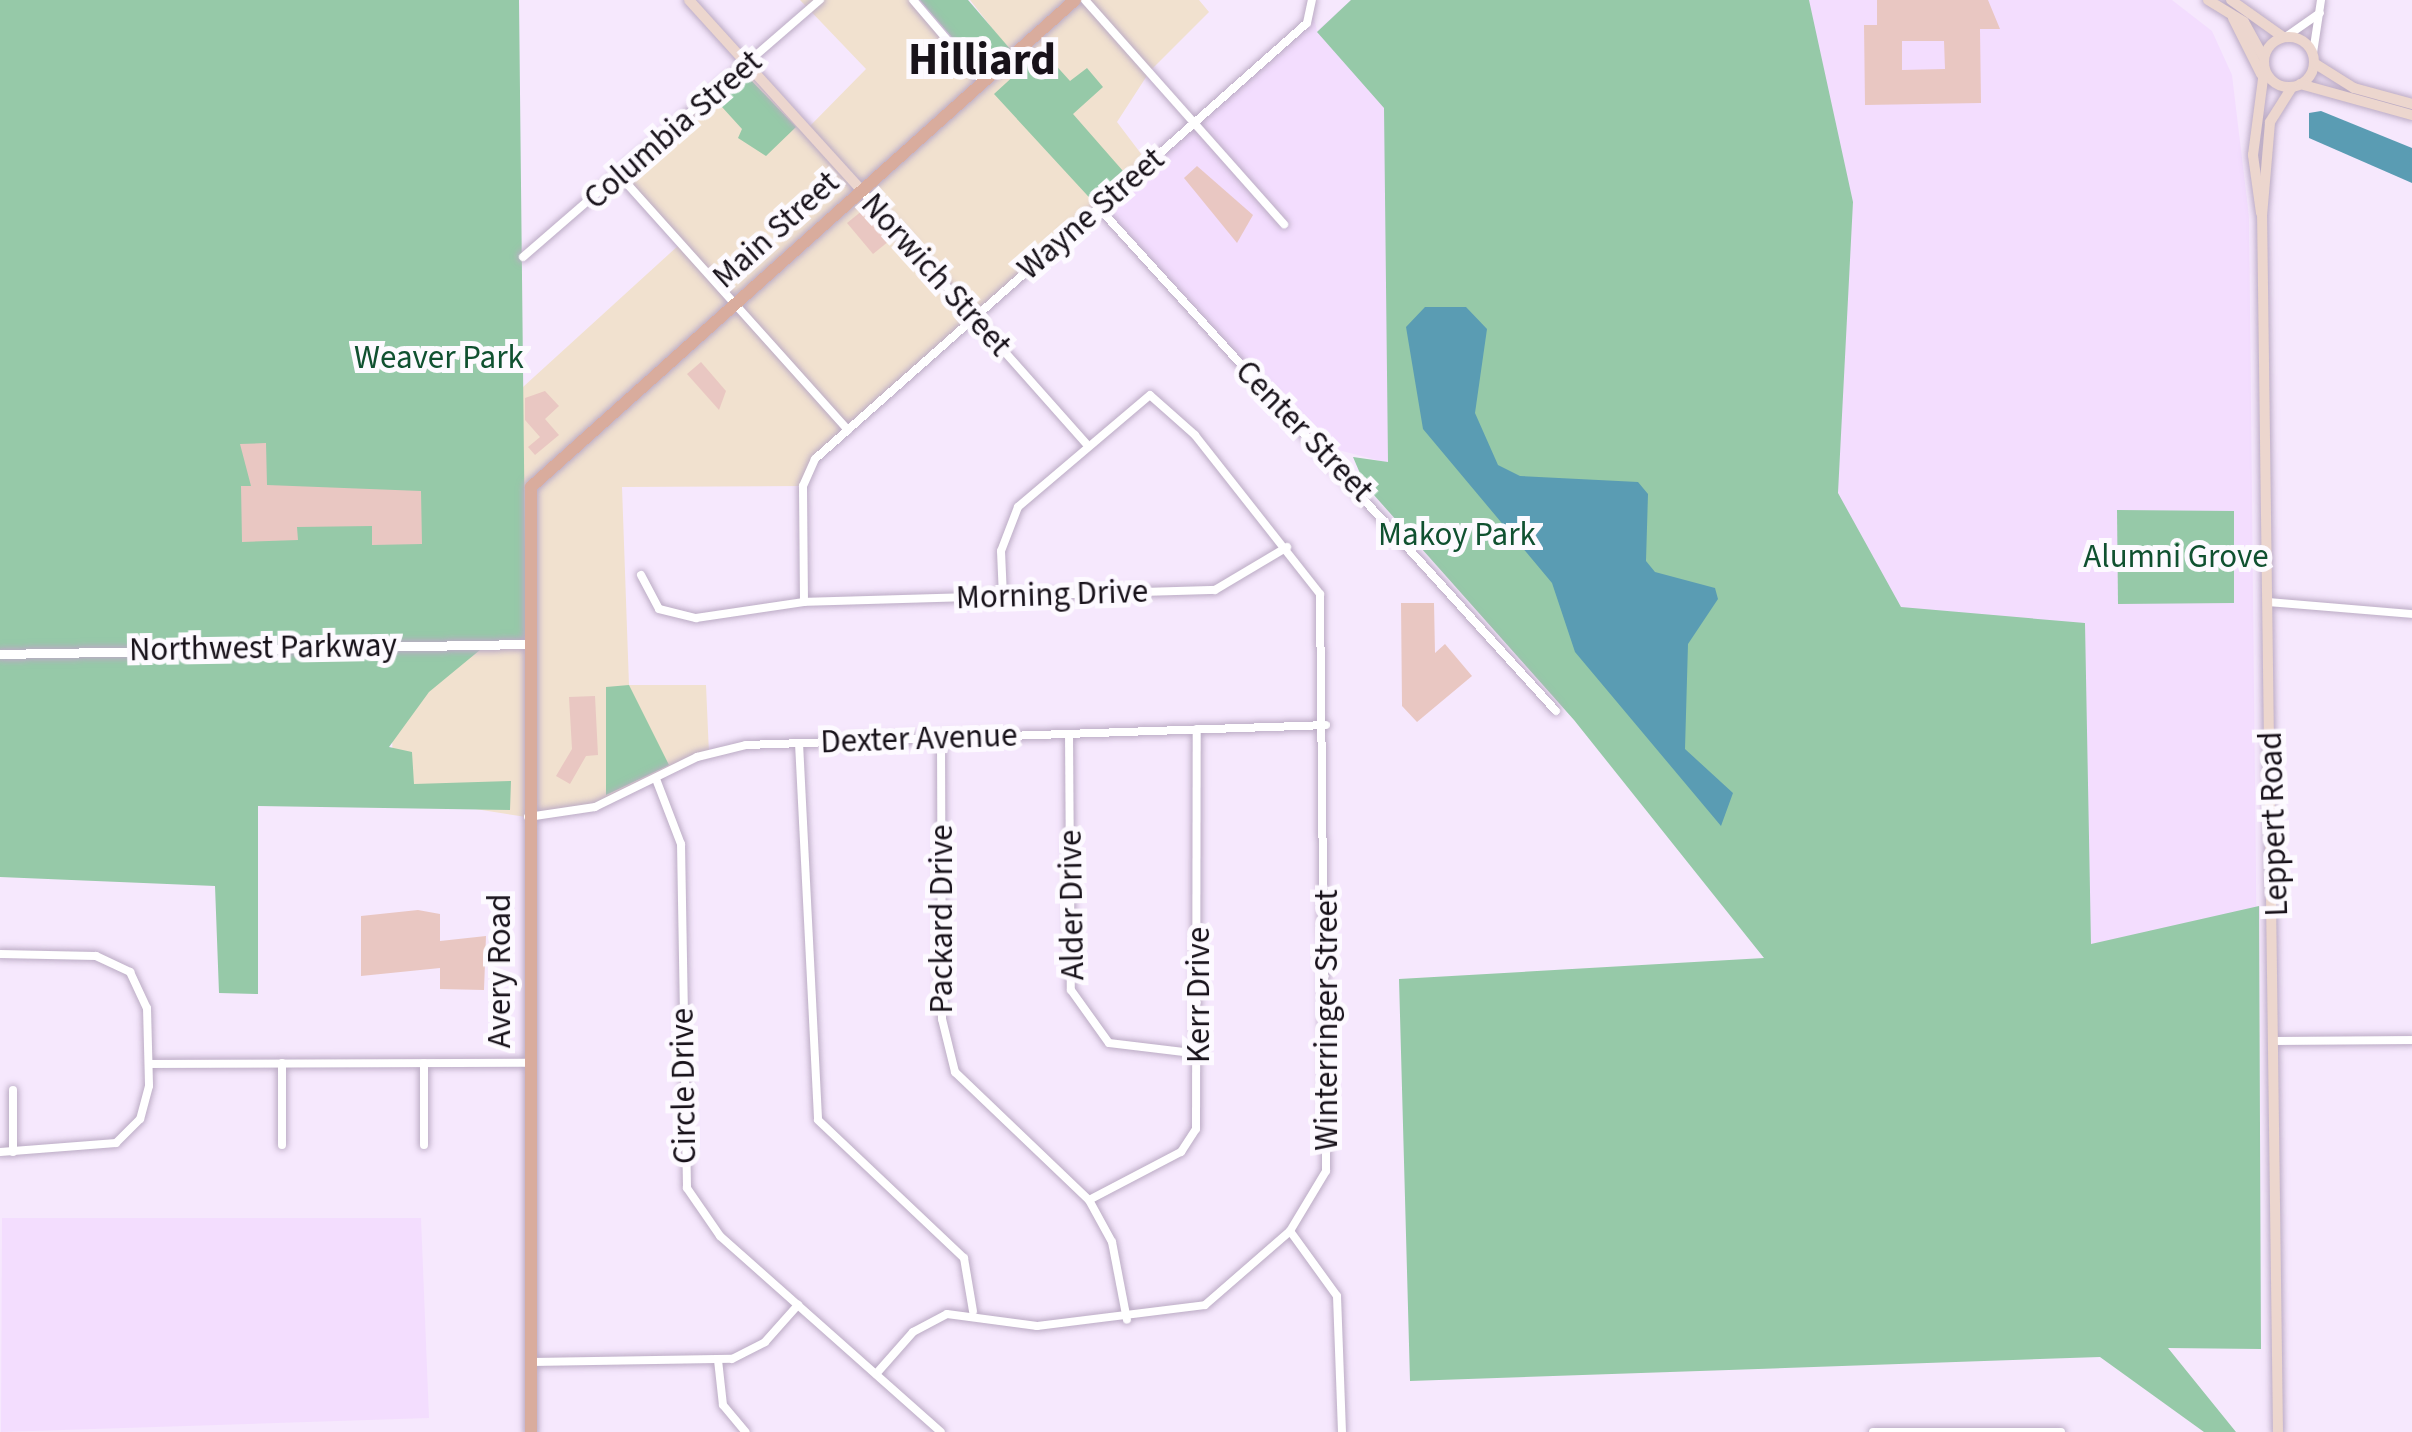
<!DOCTYPE html>
<style>
body{margin:0}
#map{position:relative;width:2412px;height:1432px;overflow:hidden;background:#f6e8fd;font-family:"Source Sans 3",sans-serif}
div>[style]{position:absolute}
[style*='--x']{left:calc(var(--x)*1px);top:calc(var(--y)*1px);width:calc(var(--w)*1px);rotate:calc(var(--a)*1deg)}
.commercial>*{inset:0;background:#f1e1cf}
.built>*{inset:0;background:#f3ddfe}
.green>*{inset:0;background:#96c9a8}
.water>*{inset:0;background:#5a9cb3}
.building>*{inset:0;background:#e9c7c2}
.roads{filter:drop-shadow(0 0 3px #bbabc4) drop-shadow(0 0 3px #bbabc4)}
.minor>*{height:8px;margin:-4px;padding:0 4px;transform-origin:4px;border-radius:4px;background:#fff}
.tertiary>*{height:9px;margin:-4.5px;padding:0 4.5px;transform-origin:4.5px;border-radius:4.5px;background:#fff}
.secondary>*{height:10px;margin:-5px;padding:0 5px;transform-origin:5px;border-radius:5px;background:#ecd6ce}
.secondary>.ring{margin:-5px;padding:0;box-sizing:content-box;background:none;border:10px solid #ecd6ce;border-radius:50%}
.primary>*{height:12px;margin:-6px;padding:0 6px;transform-origin:6px;border-radius:6px;background:#d9ac9d}
span{translate:-50% -50%;white-space:nowrap;text-align:center;line-height:1.15;-webkit-text-stroke:10px #fdfaff;paint-order:stroke}
.street-label{font-size:33px;color:#18121a}
.park-label{font-size:33px;color:#105130}
.district-label{font-size:45px;color:#18121a;font-weight:700}
</style>
<div id="map">
<div class="commercial">
<i style="clip-path:polygon(800px 0,913px 0,983px 81px,1013px 55px,970px 0,1199px 0,1209px 12px,1150px 71px,1117px 122px,1148px 163px,816px 459px,803px 486px,622px 487px,629px 685px,706px 685px,709px 754px,595px 807px,526px 817px,394px 796px,389px 647px,523px 387px,680px 244px,621px 177px,747px 65px,807px 129px,866px 69px)"></i>
</div>
<div class="built">
<i style="clip-path:polygon(1351px 0,2172px 0,2212px 31px,2232px 75px,2249px 217px,2261px 1349px,1388px 463px,1323px 446px,1288px 418px,1098px 207px,1313px 14px,1317px 31px)"></i>
<i style="clip-path:polygon(2px 1218px,421px 1218px,429px 1418px,1px 1432px)"></i>
</div>
<div class="green">
<i style="clip-path:polygon(0 0,519px 0,526px 644px,486px 645px,429px 692px,389px 747px,412px 752px,414px 784px,511px 781px,510px 810px,258px 806px,258px 994px,219px 993px,215px 886px,0 877px)"></i>
<i style="clip-path:polygon(920px 0,968px 0,1011px 50px,979px 69px)"></i>
<i style="clip-path:polygon(1351px 0,1809px 0,1853px 202px,1838px 493px,1901px 607px,2085px 623px,2091px 944px,2259px 906px,2261px 1349px,2168px 1348px,2236px 1432px,2204px 1432px,2100px 1357px,1410px 1381px,1399px 979px,1764px 958px,1574px 720px,1365px 485px,1353px 457px,1388px 462px,1384px 108px,1317px 32px)"></i>
<i style="clip-path:polygon(1042px 50px,1070px 81px,1087px 68px,1103px 87px,1073px 114px,1130px 179px,1098px 207px,994px 94px)"></i>
<i style="clip-path:polygon(748px 77px,796px 127px,766px 156px,738px 138px,742px 129px,722px 107px,710px 106px)"></i>
<i style="clip-path:polygon(2117px 510px,2234px 511px,2234px 603px,2118px 604px)"></i>
<i style="clip-path:polygon(629px 685px,669px 765px,606px 795px,606px 687px)"></i>
</div>
<div class="water">
<i style="clip-path:polygon(2321px 111px,2412px 148px,2412px 183px,2309px 138px,2309px 113px)"></i>
<i style="clip-path:polygon(1425px 307px,1466px 307px,1487px 329px,1475px 413px,1498px 465px,1520px 476px,1638px 482px,1648px 494px,1646px 561px,1655px 572px,1715px 588px,1718px 599px,1688px 644px,1685px 749px,1733px 793px,1721px 826px,1575px 652px,1552px 583px,1423px 429px,1406px 327px)"></i>
</div>
<div class="building">
<i style="clip-path:polygon(evenodd,1877px 0,1988px 0,2000px 29px,1980px 29px,1981px 103px,1865px 105px,1864px 25px,1877px 25px,1877px 0,1902px 41px,1944px 41px,1945px 69px,1902px 70px,1902px 41px)"></i>
<i style="clip-path:polygon(1197px 166px,1253px 215px,1237px 243px,1184px 178px)"></i>
<i style="clip-path:polygon(863px 210px,889px 241px,873px 254px,847px 223px)"></i>
<i style="clip-path:polygon(701px 362px,726px 391px,719px 410px,687px 374px)"></i>
<i style="clip-path:polygon(545px 391px,559px 406px,545px 419px,559px 435px,535px 455px,528px 447px,540px 437px,525px 420px,525px 398px)"></i>
<i style="clip-path:polygon(266px 443px,267px 485px,421px 491px,422px 544px,372px 545px,372px 526px,297px 527px,298px 540px,242px 542px,241px 486px,251px 486px,240px 444px)"></i>
<i style="clip-path:polygon(1401px 603px,1434px 603px,1435px 653px,1445px 644px,1472px 676px,1417px 722px,1402px 706px)"></i>
<i style="clip-path:polygon(595px 696px,598px 755px,586px 756px,570px 784px,556px 776px,572px 749px,569px 697px)"></i>
<i style="clip-path:polygon(418px 910px,440px 914px,440px 941px,486px 936px,484px 990px,440px 989px,440px 968px,361px 976px,361px 916px)"></i>
</div>
<div class="roads">
<div class="minor">
<i style="--x:913;--y:0;--w:108;--a:49.5"></i>
<i style="--x:1085;--y:0;--w:300;--a:48.4"></i>
<i style="--x:2287;--y:36;--w:40;--a:-34.9"></i>
<i style="--x:2313;--y:53;--w:54;--a:-81.4"></i>
<i style="--x:621;--y:177;--w:340;--a:48.1"></i>
<i style="--x:861;--y:190;--w:339;--a:48.4"></i>
<i style="--x:1098;--y:207;--w:681;--a:47.74"></i>
<i style="--x:523;--y:257;--w:393;--a:-40.9"></i>
<i style="--x:641;--y:575;--w:38;--a:62"></i>
<i style="--x:659;--y:609;--w:38;--a:14"></i>
<i style="--x:696;--y:618;--w:109;--a:-8.4"></i>
<i style="--x:804;--y:602;--w:411;--a:-1.7"></i>
<i style="--x:1215;--y:590;--w:84;--a:-30.8"></i>
<i style="--x:804;--y:602;--w:116;--a:-90.5"></i>
<i style="--x:803;--y:486;--w:30;--a:-66"></i>
<i style="--x:815;--y:459;--w:657;--a:-41.55"></i>
<i style="--x:1307;--y:23;--w:24;--a:-78"></i>
<i style="--x:2269;--y:602;--w:144;--a:4.8"></i>
<i style="--x:1069;--y:734;--w:256;--a:89.6"></i>
<i style="--x:1071;--y:990;--w:65;--a:54.4"></i>
<i style="--x:1109;--y:1043;--w:92;--a:6.9"></i>
<i style="--x:941;--y:738;--w:281;--a:89.8"></i>
<i style="--x:942;--y:1019;--w:55;--a:76.2"></i>
<i style="--x:955;--y:1072;--w:185;--a:43.7"></i>
<i style="--x:1089;--y:1200;--w:48;--a:61.3"></i>
<i style="--x:1112;--y:1242;--w:79;--a:79.1"></i>
<i style="--x:799;--y:743;--w:377;--a:87.1"></i>
<i style="--x:818;--y:1120;--w:201;--a:43.4"></i>
<i style="--x:964;--y:1258;--w:54;--a:80.4"></i>
<i style="--x:656;--y:779;--w:70;--a:69"></i>
<i style="--x:681;--y:844;--w:344;--a:89"></i>
<i style="--x:687;--y:1188;--w:58;--a:55.5"></i>
<i style="--x:720;--y:1236;--w:295;--a:41.6"></i>
<i style="--x:528;--y:817;--w:68;--a:-8.5"></i>
<i style="--x:595;--y:807;--w:114;--a:-26.1"></i>
<i style="--x:697;--y:757;--w:50;--a:-13.8"></i>
<i style="--x:746;--y:745;--w:580;--a:-1.97"></i>
<i style="--x:0;--y:954;--w:96;--a:1.2"></i>
<i style="--x:96;--y:956;--w:38;--a:25"></i>
<i style="--x:130;--y:972;--w:40;--a:65"></i>
<i style="--x:147;--y:1008;--w:78;--a:88.5"></i>
<i style="--x:149;--y:1086;--w:34;--a:105"></i>
<i style="--x:140;--y:1119;--w:34;--a:135"></i>
<i style="--x:116;--y:1143;--w:116;--a:175.6"></i>
<i style="--x:2277;--y:1041;--w:135;--a:-0.4"></i>
<i style="--x:282;--y:1063;--w:82;--a:90"></i>
<i style="--x:149;--y:1064;--w:379;--a:-0.2"></i>
<i style="--x:13;--y:1090;--w:62;--a:90"></i>
<i style="--x:424;--y:1145;--w:82;--a:-90"></i>
<i style="--x:1089;--y:1200;--w:104;--a:-27.6"></i>
<i style="--x:1181;--y:1152;--w:27;--a:-57"></i>
<i style="--x:1196;--y:1129;--w:400;--a:-89.9"></i>
<i style="--x:1290;--y:1231;--w:80;--a:54.1"></i>
<i style="--x:1337;--y:1296;--w:136;--a:87.9"></i>
<i style="--x:718;--y:1360;--w:45;--a:83.7"></i>
<i style="--x:723;--y:1405;--w:35;--a:50"></i>
<i style="--x:532;--y:1362;--w:200;--a:-0.9"></i>
<i style="--x:732;--y:1359;--w:37;--a:-27"></i>
<i style="--x:765;--y:1342;--w:50;--a:-48.3"></i>
<i style="--x:876;--y:1374;--w:56;--a:-48.6"></i>
<i style="--x:913;--y:1332;--w:38;--a:-28"></i>
<i style="--x:947;--y:1314;--w:91;--a:7.6"></i>
<i style="--x:1037;--y:1326;--w:169;--a:-7.1"></i>
<i style="--x:1205;--y:1305;--w:113;--a:-41"></i>
<i style="--x:1290;--y:1231;--w:70;--a:-59"></i>
<i style="--x:1326;--y:1171;--w:577;--a:-90.6"></i>
<i style="--x:1320;--y:594;--w:202;--a:-128.2"></i>
<i style="--x:1195;--y:435;--w:60;--a:-138.4"></i>
<i style="--x:1150;--y:395;--w:173;--a:139.7"></i>
<i style="--x:1018;--y:507;--w:47;--a:111.1"></i>
<i style="--x:1001;--y:551;--w:45;--a:87.5"></i>
<i style="--x:1873;--y:1432;--w:188;--a:0"></i>
</div>
<div class="tertiary">
<i style="--x:0;--y:654;--w:526;--a:-1.09"></i>
</div>
<div class="secondary">
<i style="--x:689;--y:0;--w:256;--a:47.8"></i>
<i style="--x:2208;--y:0;--w:42;--a:31.4"></i>
<i style="--x:2244;--y:22;--w:39;--a:61"></i>
<i style="--x:2231;--y:0;--w:64;--a:35.4"></i>
<i style="--x:2233;--y:18;--w:63;--a:63.4"></i>
<i class="ring" style="left:2264px;top:37px;width:40px;height:40px"></i>
<i style="--x:2314;--y:63;--w:47;--a:32"></i>
<i style="--x:2354;--y:88;--w:60;--a:15.4"></i>
<i style="--x:2300;--y:84;--w:116;--a:15.5"></i>
<i style="--x:2261;--y:213;--w:59;--a:-97.9"></i>
<i style="--x:2253;--y:155;--w:84;--a:-82.5"></i>
<i style="--x:2278;--y:1432;--w:1216;--a:-90.75"></i>
<i style="--x:2262;--y:216;--w:94;--a:-85.1"></i>
<i style="--x:2270;--y:122;--w:41;--a:-57.8"></i>
</div>
<div class="primary">
<i style="--x:531;--y:1432;--w:945;--a:-90"></i>
<i style="--x:531;--y:487;--w:730;--a:-41.84"></i>
</div>
</div>
<div class="street-label">
<span style="left:673px;top:130px;rotate:-41deg">Columbia Street</span>
<span style="left:1091px;top:214px;rotate:-41deg">Wayne Street</span>
<span style="left:776px;top:230px;rotate:-42deg">Main Street</span>
<span style="left:936px;top:275px;rotate:48deg">Norwich Street</span>
<span style="left:1304px;top:431px;rotate:46deg">Center Street</span>
<span style="left:1052px;top:595px;rotate:-2deg">Morning Drive</span>
<span style="left:263px;top:648px;rotate:-1deg">Northwest Parkway</span>
<span style="left:919px;top:739px;rotate:-2deg">Dexter Avenue</span>
<span style="left:2274px;top:824px;rotate:-92deg">Leppert Road</span>
<span style="left:1072px;top:905px;rotate:-91deg">Alder Drive</span>
<span style="left:942px;top:919px;rotate:-90deg">Packard Drive</span>
<span style="left:500px;top:971px;rotate:-90deg">Avery Road</span>
<span style="left:1199px;top:995px;rotate:-90deg">Kerr Drive</span>
<span style="left:1327px;top:1020px;rotate:-90deg">Winterringer Street</span>
<span style="left:684px;top:1086px;rotate:-91deg">Circle Drive</span>
</div>
<div class="park-label">
<span style="left:439px;top:358px">Weaver Park</span>
<span style="left:1457px;top:535px">Makoy Park</span>
<span style="left:2176px;top:557px">Alumni Grove</span>
</div>
<div class="district-label">
<span style="left:982px;top:61px">Hilliard</span>
</div>
</div>
